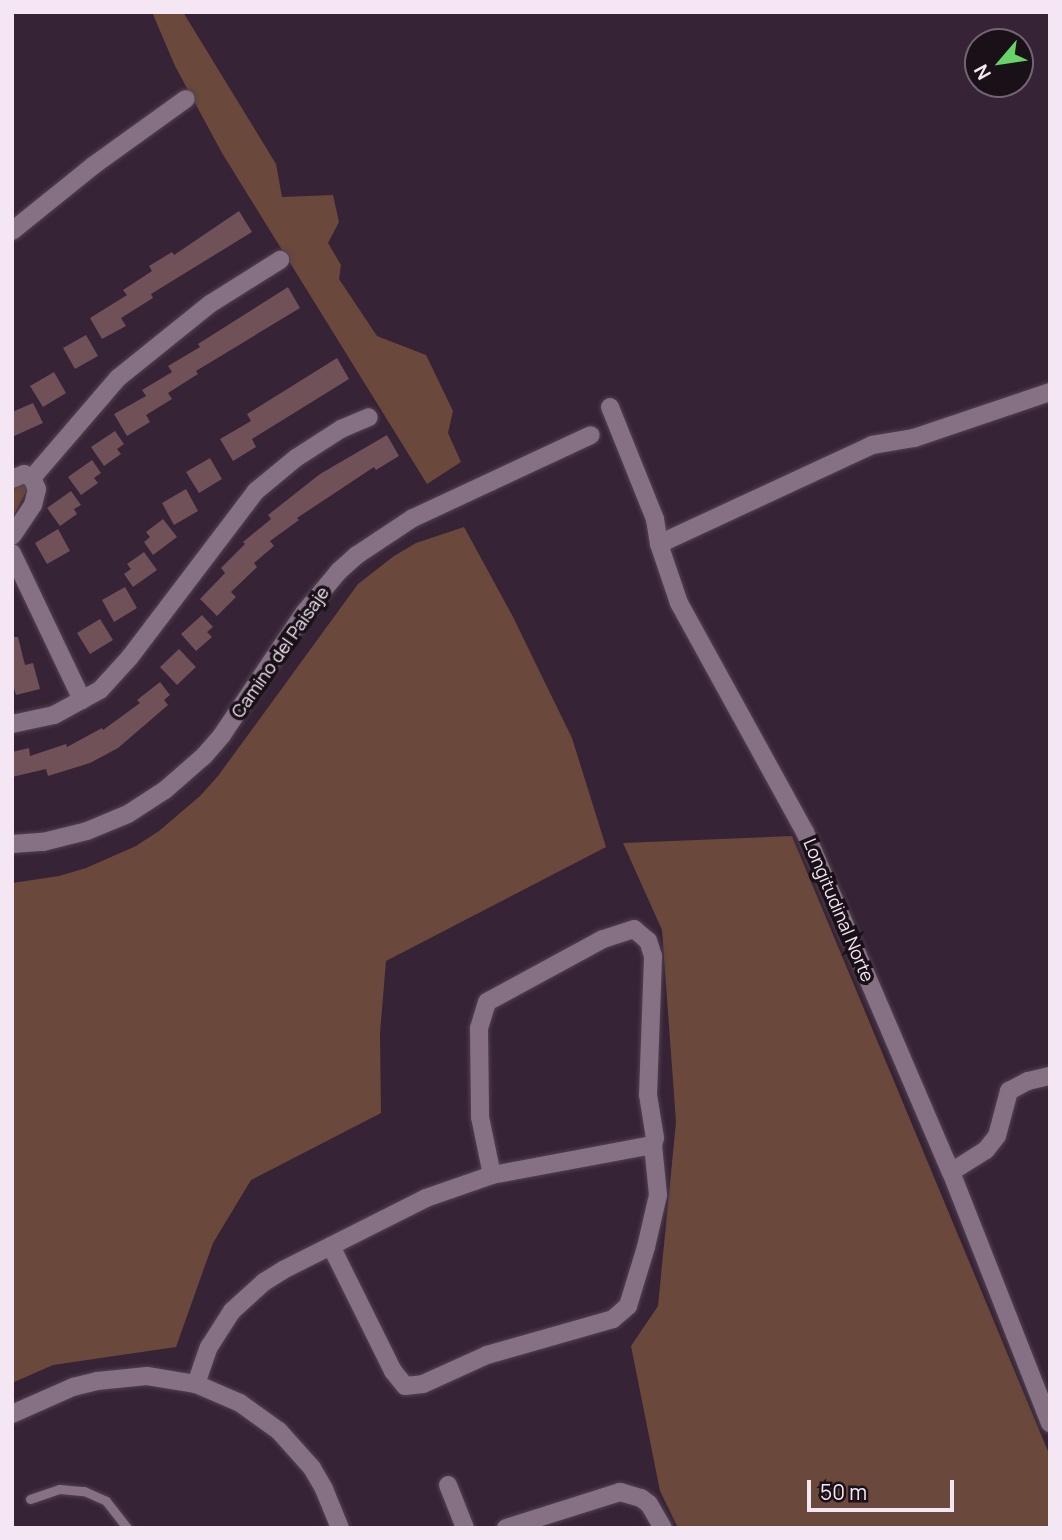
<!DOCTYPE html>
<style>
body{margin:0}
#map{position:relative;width:1062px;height:1540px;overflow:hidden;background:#362335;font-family:Manrope,sans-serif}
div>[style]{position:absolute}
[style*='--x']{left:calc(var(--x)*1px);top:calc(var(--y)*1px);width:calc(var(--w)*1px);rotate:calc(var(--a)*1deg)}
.green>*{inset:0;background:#6a483c}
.building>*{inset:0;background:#6f5157}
.roads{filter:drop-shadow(0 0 2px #514150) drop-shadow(0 0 2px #514150)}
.lane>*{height:9px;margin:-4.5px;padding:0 4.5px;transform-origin:4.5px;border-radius:4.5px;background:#867084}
.street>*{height:18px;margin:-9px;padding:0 9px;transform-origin:9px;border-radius:9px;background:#867084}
span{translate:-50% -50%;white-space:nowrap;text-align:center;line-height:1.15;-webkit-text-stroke:7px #191018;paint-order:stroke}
.street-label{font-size:18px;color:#f4e7f3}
.frame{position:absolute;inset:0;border:14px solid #f4e7f3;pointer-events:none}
.north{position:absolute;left:964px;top:28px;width:70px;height:70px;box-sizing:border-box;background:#191018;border:2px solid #716670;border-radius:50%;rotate:241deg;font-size:19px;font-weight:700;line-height:28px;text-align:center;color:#f4e7f3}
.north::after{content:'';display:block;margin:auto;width:24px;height:32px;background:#66d466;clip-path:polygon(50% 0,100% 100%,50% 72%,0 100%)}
.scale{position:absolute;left:807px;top:1480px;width:147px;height:32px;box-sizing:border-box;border:4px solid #f4e7f3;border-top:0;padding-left:9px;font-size:21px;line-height:24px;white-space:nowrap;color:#f4e7f3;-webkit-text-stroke:5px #191018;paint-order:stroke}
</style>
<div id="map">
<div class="green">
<i style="clip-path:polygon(152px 12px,183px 12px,276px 164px,282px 197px,333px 195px,339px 222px,328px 243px,341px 265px,339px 279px,377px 336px,426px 355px,453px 411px,448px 433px,461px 462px,427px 484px,222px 153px,175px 66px)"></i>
<i style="clip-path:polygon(21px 481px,28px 488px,12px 519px,12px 486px)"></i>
<i style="clip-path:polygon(464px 527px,512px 615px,572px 738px,606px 847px,386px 961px,380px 1033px,381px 1113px,251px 1180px,213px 1243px,176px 1347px,53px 1365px,12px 1383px,12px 883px,59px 876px,86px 868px,136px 846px,159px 831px,200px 796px,218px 776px,358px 584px,394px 556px,416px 543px)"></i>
<i style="clip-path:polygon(792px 836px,1050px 1456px,1050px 1528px,678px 1528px,660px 1491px,631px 1346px,658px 1306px,676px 1122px,662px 930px,623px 843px)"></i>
</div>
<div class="building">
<i style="clip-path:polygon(239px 211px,252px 232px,151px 294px,153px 298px,121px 318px,126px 326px,102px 339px,90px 318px,127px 295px,123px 290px,152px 271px,149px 266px,172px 252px,174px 255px)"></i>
<i style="clip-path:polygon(288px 287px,300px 308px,196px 371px,198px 374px,168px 393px,172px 399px,146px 415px,150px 422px,127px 436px,114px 414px,146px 396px,142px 390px,172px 372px,168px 366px,200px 347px,198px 344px)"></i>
<i style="clip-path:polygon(86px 335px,98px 356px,75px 369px,63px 348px)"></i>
<i style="clip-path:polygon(337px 358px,349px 379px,252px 439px,256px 447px,233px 461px,220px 439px,251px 421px,247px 414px)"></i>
<i style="clip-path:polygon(54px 372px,66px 393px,43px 407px,30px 386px)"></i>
<i style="clip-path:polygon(33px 403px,43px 423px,12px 437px,12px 412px)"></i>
<i style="clip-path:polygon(115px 431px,124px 444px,117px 449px,121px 454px,104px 466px,91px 447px)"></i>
<i style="clip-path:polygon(387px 435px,399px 456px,376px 470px,374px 467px,297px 518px,299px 520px,270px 541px,274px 546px,254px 563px,257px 567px,231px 592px,236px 597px,217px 616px,200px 599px,225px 573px,221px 568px,245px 544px,243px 542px,271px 519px,268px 515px,320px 474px)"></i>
<i style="clip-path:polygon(210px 458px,222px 479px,199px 493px,186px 472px)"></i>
<i style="clip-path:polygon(92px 460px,101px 473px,94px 478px,98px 483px,81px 495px,68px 477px)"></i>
<i style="clip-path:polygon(186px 489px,198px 511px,174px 525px,162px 503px)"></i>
<i style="clip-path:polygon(71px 491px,81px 505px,74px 509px,77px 514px,60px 526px,47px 508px)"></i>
<i style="clip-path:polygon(163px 519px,177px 537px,153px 555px,144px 542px,150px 537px,146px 532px)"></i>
<i style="clip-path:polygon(58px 529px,70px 551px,47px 564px,35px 543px)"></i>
<i style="clip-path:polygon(144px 552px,157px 570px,133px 587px,124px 574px,131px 569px,127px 564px)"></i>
<i style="clip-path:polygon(125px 587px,137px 608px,114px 622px,102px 600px)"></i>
<i style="clip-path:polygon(202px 615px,213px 627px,207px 632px,212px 637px,196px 651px,181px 634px)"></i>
<i style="clip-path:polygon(100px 619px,113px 640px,90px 654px,77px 633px)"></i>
<i style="clip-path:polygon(12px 637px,18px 637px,25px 665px,33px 663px,40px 689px,16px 695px,12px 681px)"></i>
<i style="clip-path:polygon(179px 649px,196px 667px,177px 685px,160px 667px)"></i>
<i style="clip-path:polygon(160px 682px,170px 695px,164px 700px,168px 705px,118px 748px,90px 763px,48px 776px,46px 769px,12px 777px,12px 752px,29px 748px,30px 756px,66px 744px,67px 747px,102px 728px,103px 730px,140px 703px,137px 700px)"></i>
</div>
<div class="roads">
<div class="lane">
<i style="--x:30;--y:1499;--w:31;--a:-19"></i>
<i style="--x:59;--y:1489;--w:25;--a:5"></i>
<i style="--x:84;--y:1491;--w:24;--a:24"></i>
<i style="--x:106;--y:1501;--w:34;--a:52"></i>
</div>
<div class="street">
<i style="--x:12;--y:231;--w:105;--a:-38.8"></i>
<i style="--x:94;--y:165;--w:113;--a:-35.7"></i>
<i style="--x:610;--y:407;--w:121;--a:68.1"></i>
<i style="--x:655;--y:519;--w:25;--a:81"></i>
<i style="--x:659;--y:544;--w:62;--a:71.3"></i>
<i style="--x:679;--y:603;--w:261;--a:61.2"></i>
<i style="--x:805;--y:832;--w:370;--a:66.8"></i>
<i style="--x:951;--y:1172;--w:270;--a:68.5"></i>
<i style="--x:32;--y:478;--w:132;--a:-49.3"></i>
<i style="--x:118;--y:378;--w:118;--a:-38.8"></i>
<i style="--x:210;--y:304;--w:83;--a:-32.2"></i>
<i style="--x:12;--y:479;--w:13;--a:-23"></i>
<i style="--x:24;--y:474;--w:9;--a:27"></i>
<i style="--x:32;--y:478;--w:12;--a:66"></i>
<i style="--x:37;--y:489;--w:16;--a:104"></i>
<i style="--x:33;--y:505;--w:37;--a:124"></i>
<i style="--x:659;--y:544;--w:235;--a:-24.9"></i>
<i style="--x:872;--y:445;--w:43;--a:-9.5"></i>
<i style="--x:914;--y:438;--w:144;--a:-18.7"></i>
<i style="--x:12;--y:553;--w:163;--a:64.5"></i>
<i style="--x:12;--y:724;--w:43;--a:-12.1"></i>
<i style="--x:54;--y:715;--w:52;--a:-28.5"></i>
<i style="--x:100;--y:690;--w:45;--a:-47.7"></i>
<i style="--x:130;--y:657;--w:208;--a:-52.8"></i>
<i style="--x:256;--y:491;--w:52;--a:-39.5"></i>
<i style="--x:296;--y:458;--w:54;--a:-32.8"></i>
<i style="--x:341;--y:429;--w:30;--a:-23"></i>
<i style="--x:12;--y:844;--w:31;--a:-4"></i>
<i style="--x:43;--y:842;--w:45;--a:-14"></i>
<i style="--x:87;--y:831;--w:44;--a:-22.5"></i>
<i style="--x:128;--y:814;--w:44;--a:-33"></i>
<i style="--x:165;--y:790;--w:52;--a:-41.1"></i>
<i style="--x:204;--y:756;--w:28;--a:-49"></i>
<i style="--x:222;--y:735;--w:147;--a:-56.1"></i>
<i style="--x:304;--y:613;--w:55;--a:-50.2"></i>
<i style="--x:339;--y:571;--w:24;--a:-42"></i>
<i style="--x:357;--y:555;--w:67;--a:-33.5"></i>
<i style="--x:413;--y:518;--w:196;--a:-25"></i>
<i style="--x:951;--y:1172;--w:41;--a:-32.2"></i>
<i style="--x:986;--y:1150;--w:18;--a:-52"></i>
<i style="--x:997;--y:1136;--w:47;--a:-75.1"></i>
<i style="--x:1009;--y:1091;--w:21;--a:-28"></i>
<i style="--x:1028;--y:1081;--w:23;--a:-13"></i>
<i style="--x:331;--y:1246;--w:140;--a:63.6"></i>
<i style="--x:393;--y:1371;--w:19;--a:51"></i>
<i style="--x:405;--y:1386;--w:18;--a:-6"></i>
<i style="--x:423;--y:1384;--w:70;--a:-24.4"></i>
<i style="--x:487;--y:1355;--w:131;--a:-15.9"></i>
<i style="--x:613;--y:1319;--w:20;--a:-41"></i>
<i style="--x:628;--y:1306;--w:62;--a:-73"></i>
<i style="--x:646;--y:1247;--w:53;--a:-77"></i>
<i style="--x:658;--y:1195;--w:50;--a:-95.7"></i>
<i style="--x:196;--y:1384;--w:39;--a:-71"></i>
<i style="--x:209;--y:1347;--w:43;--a:-57.4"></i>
<i style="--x:232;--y:1311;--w:43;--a:-42.2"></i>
<i style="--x:264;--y:1282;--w:22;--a:-32"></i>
<i style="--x:283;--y:1270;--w:160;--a:-26.7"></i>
<i style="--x:426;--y:1198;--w:70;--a:-19.2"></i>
<i style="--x:492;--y:1175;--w:164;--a:-10.6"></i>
<i style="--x:653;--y:1145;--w:7;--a:-74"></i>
<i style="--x:655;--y:1138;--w:44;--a:-99.2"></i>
<i style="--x:648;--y:1095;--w:139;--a:-87.9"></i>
<i style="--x:653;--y:956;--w:16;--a:-108"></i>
<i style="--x:648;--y:941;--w:18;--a:-139"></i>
<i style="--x:634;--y:929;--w:33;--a:162"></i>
<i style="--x:603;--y:939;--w:132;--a:151.5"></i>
<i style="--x:487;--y:1002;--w:28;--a:107"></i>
<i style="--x:479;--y:1029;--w:88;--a:89.3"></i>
<i style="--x:480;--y:1117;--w:59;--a:78.3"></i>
<i style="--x:12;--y:1414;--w:67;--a:-23.9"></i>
<i style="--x:73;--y:1387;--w:25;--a:-14"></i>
<i style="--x:97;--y:1381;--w:50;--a:-5.7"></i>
<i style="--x:147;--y:1376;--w:50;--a:9.3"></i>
<i style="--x:196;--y:1384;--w:48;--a:23.4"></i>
<i style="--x:240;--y:1403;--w:48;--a:35.7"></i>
<i style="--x:279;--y:1431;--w:50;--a:48.3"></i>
<i style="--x:312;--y:1468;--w:24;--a:60"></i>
<i style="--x:324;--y:1489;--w:42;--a:67.7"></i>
<i style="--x:448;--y:1485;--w:46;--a:68.4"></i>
<i style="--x:506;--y:1528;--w:120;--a:-17.5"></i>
<i style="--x:620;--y:1492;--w:22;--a:16"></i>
<i style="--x:641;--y:1498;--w:10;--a:37"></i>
<i style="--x:649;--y:1504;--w:28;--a:60"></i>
</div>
</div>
<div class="street-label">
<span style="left:280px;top:652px;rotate:-55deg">Camino del Paisaje</span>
<span style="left:839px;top:910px;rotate:67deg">Longitudinal Norte</span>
</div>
<div class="frame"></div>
<div class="north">N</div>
<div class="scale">50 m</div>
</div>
